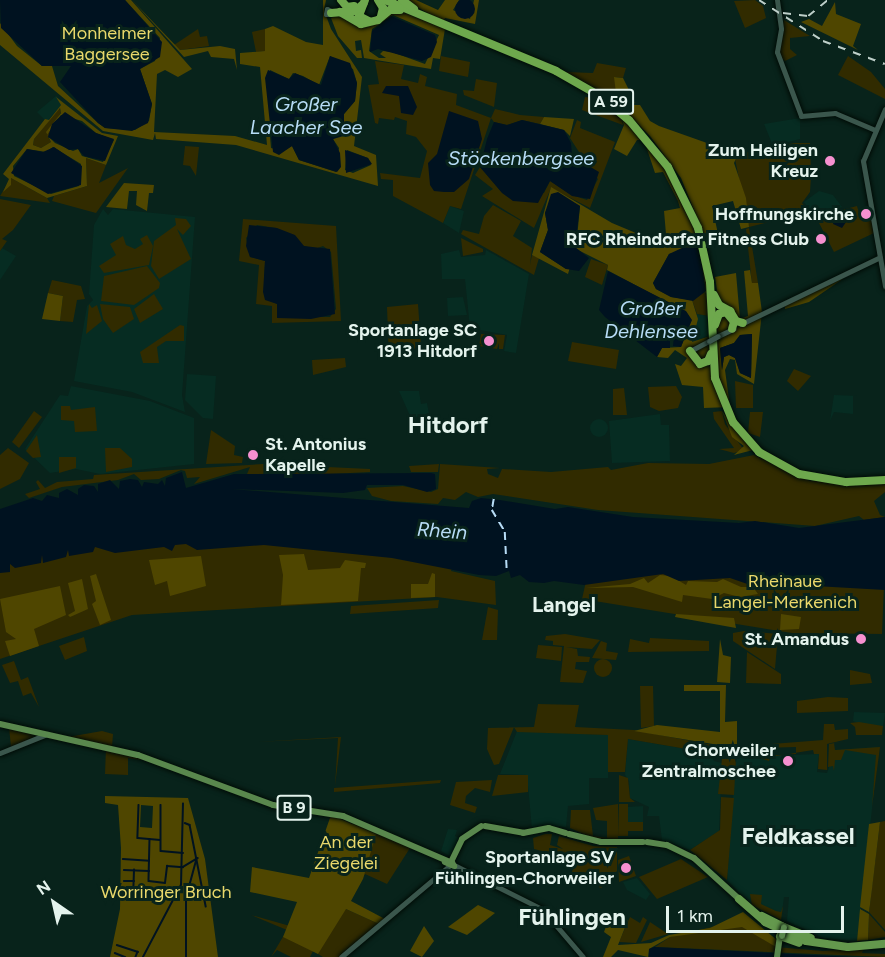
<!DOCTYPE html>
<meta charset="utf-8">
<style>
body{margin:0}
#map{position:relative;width:885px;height:957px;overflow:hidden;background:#08231b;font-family:Figtree,sans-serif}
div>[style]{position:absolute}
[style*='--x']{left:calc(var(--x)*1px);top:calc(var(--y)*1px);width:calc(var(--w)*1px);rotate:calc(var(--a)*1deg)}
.built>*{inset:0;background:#062c22}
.round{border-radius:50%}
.green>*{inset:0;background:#312b00}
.forest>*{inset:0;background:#4f4600}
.water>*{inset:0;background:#001220}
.stream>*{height:1.5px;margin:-0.75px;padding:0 0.75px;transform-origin:0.75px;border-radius:0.75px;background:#001220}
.ferry>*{height:1.5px;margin-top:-0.75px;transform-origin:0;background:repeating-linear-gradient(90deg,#b7dcf6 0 8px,transparent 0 14px)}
.roads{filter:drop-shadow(0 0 2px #000c06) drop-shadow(0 0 2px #000c06)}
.secondary>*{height:5px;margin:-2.5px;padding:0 2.5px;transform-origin:2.5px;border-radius:2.5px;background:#3a564c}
.primary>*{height:6px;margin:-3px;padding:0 3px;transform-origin:3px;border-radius:3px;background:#59874d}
.trunk>*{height:8px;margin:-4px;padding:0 4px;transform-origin:4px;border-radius:4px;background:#64984d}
.motorway>*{height:8px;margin:-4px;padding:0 4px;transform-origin:4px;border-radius:4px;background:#6ea84d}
.rail>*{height:1.5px;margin-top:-0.75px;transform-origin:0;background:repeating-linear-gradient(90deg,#becfc9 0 8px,transparent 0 16px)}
.bridges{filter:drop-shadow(0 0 2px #000c06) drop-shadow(0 0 2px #000c06)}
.secondary-bridge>*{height:5px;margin:-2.5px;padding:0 2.5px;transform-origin:2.5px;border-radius:2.5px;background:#3a564c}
.primary-bridge>*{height:6px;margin:-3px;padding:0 3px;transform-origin:3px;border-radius:3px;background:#59874d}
.dots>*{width:16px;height:16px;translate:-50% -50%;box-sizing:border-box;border:3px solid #08231b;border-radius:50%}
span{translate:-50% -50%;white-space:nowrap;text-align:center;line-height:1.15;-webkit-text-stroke:6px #08231b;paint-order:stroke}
.shield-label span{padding:2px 4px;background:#08231b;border:2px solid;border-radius:4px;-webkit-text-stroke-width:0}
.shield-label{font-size:16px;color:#e4f3ed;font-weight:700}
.park-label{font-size:18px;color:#e9d86b}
.poi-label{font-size:18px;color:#e4f3ed;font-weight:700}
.right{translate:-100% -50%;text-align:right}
.left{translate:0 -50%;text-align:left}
.water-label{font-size:20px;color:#b7dcf6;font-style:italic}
.quarter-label{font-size:21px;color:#e4f3ed;font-weight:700}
.district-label{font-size:24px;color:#e4f3ed;font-weight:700}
.north{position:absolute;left:24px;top:873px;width:60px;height:60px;-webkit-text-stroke:4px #08231b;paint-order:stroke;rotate:326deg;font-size:16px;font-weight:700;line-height:24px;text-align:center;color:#e4f3ed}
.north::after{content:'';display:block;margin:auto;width:21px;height:27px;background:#e4f3ed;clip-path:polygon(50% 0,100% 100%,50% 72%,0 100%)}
.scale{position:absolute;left:666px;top:906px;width:178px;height:27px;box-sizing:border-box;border:3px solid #e4f3ed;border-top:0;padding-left:8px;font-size:18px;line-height:21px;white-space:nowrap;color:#e4f3ed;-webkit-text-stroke:4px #08231b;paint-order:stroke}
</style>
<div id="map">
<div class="built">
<i style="clip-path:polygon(56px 96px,63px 103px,47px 122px,37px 112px)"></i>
<i style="clip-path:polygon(800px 118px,800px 139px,773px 146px,764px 124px)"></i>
<i style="clip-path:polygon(819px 191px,833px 195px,842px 207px,815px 218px,804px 202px)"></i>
<i style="clip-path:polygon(450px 206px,464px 211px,459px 233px,443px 223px)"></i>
<i style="clip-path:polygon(103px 209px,108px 215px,113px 209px,195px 217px,182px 395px,185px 412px,132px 392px,74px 381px,87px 306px,93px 300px,89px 294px,94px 225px)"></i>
<i style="clip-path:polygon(2px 248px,16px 256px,0 280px,0 251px)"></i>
<i style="clip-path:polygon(459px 250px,461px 257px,485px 255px,486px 250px,529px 274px,516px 353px,504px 351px,507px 335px,470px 328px,465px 279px,442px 279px,441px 254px)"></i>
<i style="clip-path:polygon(463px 297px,467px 315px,448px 316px,447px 298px)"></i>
<i style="clip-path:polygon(697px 314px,709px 316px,709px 336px,692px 343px)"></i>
<i style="clip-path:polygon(187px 374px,216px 376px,213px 419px,203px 418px,185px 400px)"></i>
<i style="clip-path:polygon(71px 386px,150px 401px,194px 418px,194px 464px,100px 474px,76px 469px,50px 473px,25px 449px,60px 395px,68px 396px)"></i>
<i style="clip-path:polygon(399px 391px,419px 391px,421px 404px,427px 403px,429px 414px,411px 418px)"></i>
<i style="clip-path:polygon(834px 395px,858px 396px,853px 396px,853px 414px,834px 412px,830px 421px)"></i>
<i style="clip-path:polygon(660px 414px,661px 425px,669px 425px,670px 461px,612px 463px,609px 421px)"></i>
<i class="round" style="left:590px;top:419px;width:18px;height:18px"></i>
<i style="clip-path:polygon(854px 712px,885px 713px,883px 726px,864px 726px,853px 721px)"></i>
<i style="clip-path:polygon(517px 731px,608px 735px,608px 778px,589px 778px,589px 804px,568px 806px,566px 827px,547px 825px,532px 829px,527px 775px,500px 774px)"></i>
<i style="clip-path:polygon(628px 739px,710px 753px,714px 761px,722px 763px,719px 831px,690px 850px,662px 840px,659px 816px,647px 816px,649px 807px,630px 798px,629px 781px,625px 775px)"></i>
<i style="clip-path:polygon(879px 747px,857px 941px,824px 938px,787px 921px,789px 897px,784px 897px,781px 920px,752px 905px,727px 880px,736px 757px,819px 754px,817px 772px,827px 773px,835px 750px)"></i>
<i style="clip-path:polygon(643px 806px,643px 822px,628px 822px,628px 807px)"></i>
<i style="clip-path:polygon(448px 829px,457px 830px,455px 836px,459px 838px,452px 857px,441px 851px)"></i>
<i style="clip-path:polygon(637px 878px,650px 894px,646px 900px,627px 890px,623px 882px)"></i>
</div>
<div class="green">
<i style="clip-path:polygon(755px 0,763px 6px,766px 18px,745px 28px,734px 1px)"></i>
<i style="clip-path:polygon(784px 20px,810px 36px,790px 38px,790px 49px,797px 55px,785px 61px,780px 58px,778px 45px)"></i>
<i style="clip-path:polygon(198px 29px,200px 37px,207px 36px,209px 46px,180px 50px,174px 45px)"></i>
<i style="clip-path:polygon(265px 29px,265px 51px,256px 52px,252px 32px)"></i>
<i style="clip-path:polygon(441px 56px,470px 62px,468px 77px,439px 71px)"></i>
<i style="clip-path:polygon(848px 56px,871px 72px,885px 89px,885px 99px,838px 75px)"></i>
<i style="clip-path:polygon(375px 61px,404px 65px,401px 79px,418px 83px,420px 74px,427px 77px,425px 86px,457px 94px,456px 105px,491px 118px,461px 209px,450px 206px,443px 223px,393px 196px,393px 180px,381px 179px,380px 173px,420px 178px,427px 151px,416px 137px,406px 134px,407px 121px,395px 117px,394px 120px,379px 118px,378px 124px,375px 123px,368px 85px,379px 84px)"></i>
<i style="clip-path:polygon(597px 63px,626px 68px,623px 78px,615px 77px,617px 93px,601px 92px,565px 72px,593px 73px)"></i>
<i style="clip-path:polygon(476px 79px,497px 83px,494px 107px,464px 95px,463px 90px,474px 91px)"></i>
<i style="clip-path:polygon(585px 97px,595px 98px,606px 111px,621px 117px,623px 125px,582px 110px)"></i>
<i style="clip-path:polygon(59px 108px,61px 112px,48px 137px,51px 142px,41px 148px,33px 145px,34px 139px)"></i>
<i style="clip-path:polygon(495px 109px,520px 115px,544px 117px,540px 124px,522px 120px,507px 125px,494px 122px,491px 118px)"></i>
<i style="clip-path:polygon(577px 120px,581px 122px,580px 128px,615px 142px,590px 208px,551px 188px,534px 228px,482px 196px,493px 189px,475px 175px,480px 167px,500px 190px,544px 193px,550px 181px,572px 195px,587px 200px,598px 179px,578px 159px,579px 152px,570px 138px)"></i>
<i style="clip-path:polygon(795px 143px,810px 143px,811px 174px,817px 172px,817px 176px,811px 176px,810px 192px,802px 203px,809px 212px,749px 227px,735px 159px,738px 154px)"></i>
<i style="clip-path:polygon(185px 146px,199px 147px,196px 176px,190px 166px,183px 165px)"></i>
<i style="clip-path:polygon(86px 158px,106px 165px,99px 183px,128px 168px,96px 213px,52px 201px,54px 196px,87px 186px)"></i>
<i style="clip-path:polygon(11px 178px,47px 198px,50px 203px,0 196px)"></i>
<i style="clip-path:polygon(0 199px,31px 205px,13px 230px,2px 239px,7px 241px,0 251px)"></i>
<i style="clip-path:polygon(493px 205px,521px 221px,513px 236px,532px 248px,530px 265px,532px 255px,539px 258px,534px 275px,461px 234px,463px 230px,479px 234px,484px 216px)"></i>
<i style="clip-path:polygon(857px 206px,861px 220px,871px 218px,874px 233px,834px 252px,819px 223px,830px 213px)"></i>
<i style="clip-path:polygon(175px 218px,186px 219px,191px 226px,183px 235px,177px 229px,191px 259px,159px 279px,151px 266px,154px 241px,176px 225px)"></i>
<i style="clip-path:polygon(evenodd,243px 219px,336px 226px,341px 321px,272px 323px,272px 306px,256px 304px,259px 265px,239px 261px,243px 219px,257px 225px,276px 228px,301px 245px,315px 249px,323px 246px,331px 252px,336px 309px,330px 317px,277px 317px,277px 304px,271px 301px,264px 281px,265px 261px,250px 257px,246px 238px,257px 225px)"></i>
<i style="clip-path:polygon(749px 228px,758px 283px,752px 284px,746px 229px)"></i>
<i style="clip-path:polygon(147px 235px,153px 246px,149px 265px,104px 273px,99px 266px,116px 255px,110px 244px,123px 236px,126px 245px,135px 249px,143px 244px,140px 239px)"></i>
<i style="clip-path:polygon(461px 238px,483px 249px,483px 252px,463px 256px)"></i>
<i style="clip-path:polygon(591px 259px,608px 265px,602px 285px,585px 277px)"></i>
<i style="clip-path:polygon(147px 266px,160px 283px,159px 288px,134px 305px,101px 301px,104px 276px)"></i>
<i style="clip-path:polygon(52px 280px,81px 286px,85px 299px,77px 300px,73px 322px,60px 321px,63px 296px,48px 293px)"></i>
<i style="clip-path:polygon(704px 292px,707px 295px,709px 316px,697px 314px,692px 300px)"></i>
<i style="clip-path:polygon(154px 294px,163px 309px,140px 323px,134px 309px)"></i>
<i style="clip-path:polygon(89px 304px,92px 308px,97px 305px,102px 321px,86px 334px)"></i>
<i style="clip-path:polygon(100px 304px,130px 307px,134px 319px,113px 333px,103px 319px)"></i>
<i style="clip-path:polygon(418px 304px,421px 346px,389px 359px,387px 307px)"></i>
<i style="clip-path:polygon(180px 325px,184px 326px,184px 341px,166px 341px,157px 347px,159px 363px,143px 363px,140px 352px)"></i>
<i style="clip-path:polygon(481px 334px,505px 335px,503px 349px,499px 349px,499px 343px,497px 349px,479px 346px)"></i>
<i style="clip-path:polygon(572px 342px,619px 350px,616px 369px,568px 361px)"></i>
<i style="clip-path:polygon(345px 358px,346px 367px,313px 375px,312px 360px)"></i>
<i style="clip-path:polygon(794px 369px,811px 376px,798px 391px,787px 381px)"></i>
<i style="clip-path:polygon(735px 381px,753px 385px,753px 408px,736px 408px)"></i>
<i style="clip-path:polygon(676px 386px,682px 397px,678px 408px,659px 411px,650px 407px,648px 387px)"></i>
<i style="clip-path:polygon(624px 388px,627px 415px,613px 415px,613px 389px)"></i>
<i style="clip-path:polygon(61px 406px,70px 406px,71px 410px,95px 407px,97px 431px,75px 432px,74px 421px,61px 420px)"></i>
<i style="clip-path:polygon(34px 411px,42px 417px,19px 448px,12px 442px)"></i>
<i style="clip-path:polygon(722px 411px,725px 424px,744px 450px,734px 453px,719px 449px,734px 448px,714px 419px,713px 412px)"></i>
<i style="clip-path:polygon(750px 412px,763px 412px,760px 437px,748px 433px)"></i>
<i style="clip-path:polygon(211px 430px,235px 446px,234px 455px,243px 457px,242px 463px,206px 464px)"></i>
<i style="clip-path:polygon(37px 435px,41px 457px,33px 458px,26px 451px)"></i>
<i style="clip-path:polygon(8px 448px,29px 463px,20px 479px,0 489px,0 455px)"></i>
<i style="clip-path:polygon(105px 448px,120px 448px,132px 459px,132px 467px,106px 472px)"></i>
<i style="clip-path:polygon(754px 455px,810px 481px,885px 484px,885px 492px,874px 501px,880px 515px,885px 517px,864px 520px,859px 516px,815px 526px,598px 510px,493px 494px,478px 497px,466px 492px,455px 500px,443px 498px,438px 504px,391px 501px,372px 496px,367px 488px,403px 486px,431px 492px,438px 489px,440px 464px,500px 468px,487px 469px,488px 474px,498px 478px,502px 469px,551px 472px,608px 467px,611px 470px,648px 463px,709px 464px)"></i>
<i style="clip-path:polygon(59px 457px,76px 457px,76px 468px,59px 473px)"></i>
<i style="clip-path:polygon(263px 464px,370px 469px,370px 472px,291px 476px,247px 474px,250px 467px,194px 484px,200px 477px,187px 478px,185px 471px,181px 470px,159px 479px,141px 480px,134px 474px,118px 480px,62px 487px,29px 498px,25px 494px,40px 489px,36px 482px,38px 480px,45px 488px,57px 482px,93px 479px,94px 475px)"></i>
<i style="clip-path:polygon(439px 464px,438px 472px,411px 472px,409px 466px)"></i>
<i style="clip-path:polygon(464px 533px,451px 571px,495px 581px,496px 605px,437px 597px,132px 615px,0 659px,0 538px)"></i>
<i style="clip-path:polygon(885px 560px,882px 634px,792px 633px,582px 599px,589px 568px)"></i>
<i style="clip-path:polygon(439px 600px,438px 608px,350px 614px,348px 630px,351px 606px)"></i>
<i style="clip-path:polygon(488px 607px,498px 610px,497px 640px,482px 640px)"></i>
<i style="clip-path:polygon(744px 631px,778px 634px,775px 669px,733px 641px,733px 633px)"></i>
<i style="clip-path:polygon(565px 634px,600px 640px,592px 649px,566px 647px,577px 649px,578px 656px,590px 657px,589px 662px,576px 662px,575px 669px,587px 671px,583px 683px,560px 682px,564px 646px,553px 645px,553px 641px,545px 640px,546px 636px)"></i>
<i style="clip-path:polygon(84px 637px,87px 651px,65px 660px,59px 646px)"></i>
<i style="clip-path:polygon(650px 638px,709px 641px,709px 651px,628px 652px,630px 639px,649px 643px)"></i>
<i style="clip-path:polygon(601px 641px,607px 643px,606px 651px,618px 653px,616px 660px,592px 658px)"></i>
<i style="clip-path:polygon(538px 645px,562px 647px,561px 661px,536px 658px)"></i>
<i style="clip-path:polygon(747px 652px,781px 674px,781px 684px,746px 683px)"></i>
<i class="round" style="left:594px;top:659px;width:18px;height:18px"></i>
<i style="clip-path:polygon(14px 661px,21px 680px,28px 677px,39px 707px,31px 693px,23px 696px,18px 681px,10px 683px,2px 665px)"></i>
<i style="clip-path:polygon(850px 670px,870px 674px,872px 683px,850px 685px)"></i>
<i style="clip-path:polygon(640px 686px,653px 686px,654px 726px,641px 728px)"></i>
<i style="clip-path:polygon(828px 697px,848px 698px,848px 711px,797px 713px,797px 701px)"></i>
<i style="clip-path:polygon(538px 704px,579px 705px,575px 727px,634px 730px,712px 745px,710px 753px,628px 739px,625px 772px,608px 772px,608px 735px,517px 732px,514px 727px,499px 764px,494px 765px,487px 749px,488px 728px,534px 727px)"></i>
<i style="clip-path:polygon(859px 722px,883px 726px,882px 735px,856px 735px,855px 727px,850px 723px)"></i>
<i style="clip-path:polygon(evenodd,824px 724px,834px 724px,835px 730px,848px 729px,848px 739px,827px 744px,827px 770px,818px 769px,819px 754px,814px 754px,813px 750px,770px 757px,769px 761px,754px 756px,758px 745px,823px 740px,824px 724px,796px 747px,796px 754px,760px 756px,762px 748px,796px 747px)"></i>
<i style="clip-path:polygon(9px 727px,43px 736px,11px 747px)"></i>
<i style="clip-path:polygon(102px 731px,113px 734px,112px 747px,68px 737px)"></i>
<i style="clip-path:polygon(341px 737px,335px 786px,338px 738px,256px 742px)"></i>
<i style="clip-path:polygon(847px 741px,834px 743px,835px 750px,880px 747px,872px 807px,876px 755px,845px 750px,841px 760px,835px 760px,834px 771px,833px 766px,828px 767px,829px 744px)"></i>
<i style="clip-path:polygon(106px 748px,141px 756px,141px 760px,128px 758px,128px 775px,105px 774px)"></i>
<i style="clip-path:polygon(736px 758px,734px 795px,718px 794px,722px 759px)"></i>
<i style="clip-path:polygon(498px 775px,528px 775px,528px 792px,492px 796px)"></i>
<i style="clip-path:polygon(619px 775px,628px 778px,630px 798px,635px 802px,619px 802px)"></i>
<i style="clip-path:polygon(441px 780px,440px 783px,334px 792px,334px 788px)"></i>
<i style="clip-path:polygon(492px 780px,490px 792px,475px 788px,466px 796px,465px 803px,477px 807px,475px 813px,450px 805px,456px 782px)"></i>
<i style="clip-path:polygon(721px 797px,734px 798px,727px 880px,690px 850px,720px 830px)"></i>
<i style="clip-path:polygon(618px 804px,618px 839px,593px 838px,570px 828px,571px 810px,590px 810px,593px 836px,607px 838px,607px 821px,596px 820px,593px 808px)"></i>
<i style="clip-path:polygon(619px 804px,628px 804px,628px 822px,643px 822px,643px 831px,628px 831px,628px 836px,618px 836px)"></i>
<i style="clip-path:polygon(885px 821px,885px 930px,869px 912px,880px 822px)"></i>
<i style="clip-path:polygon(354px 822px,410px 848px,387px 884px,365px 874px,346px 909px,379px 924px,340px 957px,323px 957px,313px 951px,310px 957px,291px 957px,277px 950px,271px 957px,287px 930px,251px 915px,290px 926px)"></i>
<i style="clip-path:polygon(545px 834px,552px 834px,550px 845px,563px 849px,557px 845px,559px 836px,593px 846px,617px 847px,617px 871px,608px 880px,606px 872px,602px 873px,607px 883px,601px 888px,570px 876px,577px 860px,534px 849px,533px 838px)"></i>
<i style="clip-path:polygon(629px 856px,636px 876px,619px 882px,618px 860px)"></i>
<i style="clip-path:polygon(681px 859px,708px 877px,657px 899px,639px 877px)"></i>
<i style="clip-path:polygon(750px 894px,762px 895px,761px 904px,776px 911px,781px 912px,783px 906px,781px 920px,752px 905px)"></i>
<i style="clip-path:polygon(869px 914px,885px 932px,885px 937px,868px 940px)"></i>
<i style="clip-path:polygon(630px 917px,640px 923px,643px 917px,647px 920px,636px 943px,619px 942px)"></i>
<i style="clip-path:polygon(742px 920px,776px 947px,823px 951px,864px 948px,862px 953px,885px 954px,885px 957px,655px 947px,670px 937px)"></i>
<i style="clip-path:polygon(650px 922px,668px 934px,641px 942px)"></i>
</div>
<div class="forest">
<i style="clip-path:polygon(evenodd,125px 0,131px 0,192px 69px,178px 77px,165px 70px,157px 74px,154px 132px,235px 136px,267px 145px,260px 67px,240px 64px,240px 53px,265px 51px,265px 29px,273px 26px,306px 42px,323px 45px,323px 0,326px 0,324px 10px,331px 29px,362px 77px,354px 146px,376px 155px,378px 186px,236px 145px,156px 139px,155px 133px,153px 140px,103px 131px,0 45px,0 23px,17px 46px,42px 66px,52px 66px,58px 86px,98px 123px,105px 128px,135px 130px,149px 121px,152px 104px,140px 69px,155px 61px,160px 38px,125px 0,330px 56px,353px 69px,357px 83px,355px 101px,344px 114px,344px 136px,333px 139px,339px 148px,336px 172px,299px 160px,292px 146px,283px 151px,271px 148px,270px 136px,270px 70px,289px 79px,293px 73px,303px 76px,319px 85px,330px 56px,125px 0,347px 150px,368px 158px,371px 165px,353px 173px,345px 170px,347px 150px)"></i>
<i style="clip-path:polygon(132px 0,180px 50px,220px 46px,235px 49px,237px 70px,234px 59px,211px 57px,208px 51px,184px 57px)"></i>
<i style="clip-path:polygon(405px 0,416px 0,438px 10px,445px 0,459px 0,453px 10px,470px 19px,474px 0,479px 0,475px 24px,445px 18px,443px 22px)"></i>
<i style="clip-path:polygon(835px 2px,836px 14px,861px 24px,853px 46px,858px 50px,801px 22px,809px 19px,822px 26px)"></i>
<i style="clip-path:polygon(evenodd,398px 10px,445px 29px,440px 59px,433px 58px,431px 69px,364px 58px,361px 40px,355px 41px,356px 51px,361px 50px,362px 58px,357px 58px,338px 36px,331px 18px,339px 14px,356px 24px,398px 10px,393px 15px,439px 35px,425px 64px,392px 52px,383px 51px,380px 54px,386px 58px,379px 58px,369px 51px,372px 29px,393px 15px)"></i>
<i style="clip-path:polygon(614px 77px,623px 78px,633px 98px,618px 95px,618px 99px,636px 103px,619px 103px,601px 92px,616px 93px)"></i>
<i style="clip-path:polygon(evenodd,596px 95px,632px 125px,649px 143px,687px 205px,702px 253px,709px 294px,704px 292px,700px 251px,695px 247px,669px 254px,653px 283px,656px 289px,671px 297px,692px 300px,698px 319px,692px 342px,716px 334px,719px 304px,715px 277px,736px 273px,740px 319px,748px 316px,744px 271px,750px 270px,752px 283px,758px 283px,762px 312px,754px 384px,737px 374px,735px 360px,730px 359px,725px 370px,730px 407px,704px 408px,703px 387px,682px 385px,675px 364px,681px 366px,687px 358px,675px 350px,668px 358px,657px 357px,662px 348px,681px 347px,691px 320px,686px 312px,607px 270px,608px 265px,576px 249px,580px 206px,554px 193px,545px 213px,548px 230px,540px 252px,566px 269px,570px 267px,568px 274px,532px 255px,551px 187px,612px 223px,667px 246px,664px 211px,680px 208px,678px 201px,663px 172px,655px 173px,644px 140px,637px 140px,627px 156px,614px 149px,624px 125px,621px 117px,606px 111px,596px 95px,752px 334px,751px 378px,740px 373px,735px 358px,729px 355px,724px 357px,722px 370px,720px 348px,734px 343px,740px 335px,752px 334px)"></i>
<i style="clip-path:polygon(evenodd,56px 97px,102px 133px,118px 136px,106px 165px,86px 158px,87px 186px,47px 198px,11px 178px,11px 185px,3px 192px,9px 179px,3px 174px,45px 119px,49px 120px,61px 105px,56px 97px,60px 108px,61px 113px,46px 132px,51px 142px,41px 148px,33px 145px,34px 139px,60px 108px,56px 97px,61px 115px,82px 121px,96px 133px,114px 140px,103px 162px,82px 156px,78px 149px,73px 151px,55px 143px,47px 135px,61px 115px,56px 97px,53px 147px,81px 164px,79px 186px,51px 194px,14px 176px,13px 166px,27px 149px,46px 152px,53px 147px)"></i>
<i style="clip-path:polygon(619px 105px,640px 105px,650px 121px,659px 126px,738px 154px,734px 163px,746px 198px,749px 227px,741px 229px,733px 201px,712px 206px,718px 234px,705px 237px,681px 178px,650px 136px)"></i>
<i style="clip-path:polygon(544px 117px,574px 119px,570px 136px,564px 130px,540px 124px)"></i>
<i style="clip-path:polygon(124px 183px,154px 185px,153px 193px,149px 193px,147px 211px,136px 205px,137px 191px,129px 191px,127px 209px,106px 207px)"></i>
<i style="clip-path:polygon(844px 278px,809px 302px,785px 309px,785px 305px)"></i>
<i style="clip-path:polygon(48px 293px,63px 296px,60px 321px,42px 319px)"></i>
<i style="clip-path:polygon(722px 411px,739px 435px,753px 450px,734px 455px,744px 446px,732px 437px)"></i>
<i style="clip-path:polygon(304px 554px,308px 570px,340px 568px,345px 560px,366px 563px,365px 568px,361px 568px,358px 601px,281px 605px,283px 575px,279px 555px)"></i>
<i style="clip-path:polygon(201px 556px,206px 586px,170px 596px,167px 581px,155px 585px,149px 560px)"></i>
<i style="clip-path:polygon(432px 573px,435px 574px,435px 597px,411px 598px,411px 584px,428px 584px)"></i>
<i style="clip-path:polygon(96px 574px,111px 620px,100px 625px,92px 604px,96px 601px,90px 576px)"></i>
<i style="clip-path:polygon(660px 575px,671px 576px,686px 585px,688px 581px,717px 582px,723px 579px,741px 587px,753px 587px,758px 594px,740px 597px,724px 593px,712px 599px,683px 595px,682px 602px,633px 587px,586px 588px,630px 584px,644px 578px,648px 583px)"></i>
<i style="clip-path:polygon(82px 579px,88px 609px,70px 617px,68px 615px,75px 611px,68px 583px)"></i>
<i style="clip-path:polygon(60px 586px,66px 615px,34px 629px,39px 646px,10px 656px,5px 641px,16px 639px,6px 632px,0 599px)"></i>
<i style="clip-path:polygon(676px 614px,734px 618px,736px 628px,675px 617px)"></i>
<i style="clip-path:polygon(781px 614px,801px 617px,799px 629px,780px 630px)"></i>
<i style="clip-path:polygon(720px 639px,723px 655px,731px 657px,730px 683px,717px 682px)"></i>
<i style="clip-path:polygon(684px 685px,726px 685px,725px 722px,737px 721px,737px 748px,634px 731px,657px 725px,720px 732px,720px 691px,684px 691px)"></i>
<i style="clip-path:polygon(evenodd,105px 796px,188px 798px,205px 859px,218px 957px,110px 957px,120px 909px,121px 848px,118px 805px,105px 803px,105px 796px,141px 805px,153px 806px,152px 828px,140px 827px,141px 805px)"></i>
<i style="clip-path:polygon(331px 815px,376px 834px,363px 879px,351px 901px,385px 919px,379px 924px,346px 909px,318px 954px,283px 937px,297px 902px,250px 892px,252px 867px,309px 878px)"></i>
<i style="clip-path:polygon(880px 822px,872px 889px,869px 912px,860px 907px,869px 824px)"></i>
<i style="clip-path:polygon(478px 905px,495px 913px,467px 935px,448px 927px)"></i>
<i style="clip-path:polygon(860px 909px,869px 914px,868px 940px,857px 941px)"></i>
<i style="clip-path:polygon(611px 912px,628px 920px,618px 945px,651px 943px,669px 935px,710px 928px,743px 912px,777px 940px,776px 947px,742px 927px,670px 937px,649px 949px,648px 957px,618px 950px,611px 957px,603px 957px,611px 937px,604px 932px)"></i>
<i style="clip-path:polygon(424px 926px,434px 941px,422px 957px,410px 951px)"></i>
</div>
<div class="water">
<i class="round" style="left:455px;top:-1px;width:20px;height:20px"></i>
<i style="clip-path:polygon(0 0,125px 0,162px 42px,160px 57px,140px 69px,152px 104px,148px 123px,132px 131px,105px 128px,98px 123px,60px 82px,71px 66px,42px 66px,1px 28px)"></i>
<i style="clip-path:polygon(391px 16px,435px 35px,437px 42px,431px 57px,422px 61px,378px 49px,370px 52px,372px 31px)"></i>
<i style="clip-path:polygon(330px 56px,350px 63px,357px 83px,355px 101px,344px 114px,344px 135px,333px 139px,340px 153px,341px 167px,337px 172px,299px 160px,292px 146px,279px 155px,273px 152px,265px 78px,268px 70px,289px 79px,295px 73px,321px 85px)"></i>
<i style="clip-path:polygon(386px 86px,408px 86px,417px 107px,413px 115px,401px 113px,399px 96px,382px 93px)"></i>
<i style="clip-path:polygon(449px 111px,478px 121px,482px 139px,469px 179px,454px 192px,444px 192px,434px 191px,430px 185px,428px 163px,437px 154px)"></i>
<i style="clip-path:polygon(65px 112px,96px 133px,114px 139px,105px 161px,84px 156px,78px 149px,69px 150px,48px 137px,52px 124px)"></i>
<i style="clip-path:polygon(522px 120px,564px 130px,571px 143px,572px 156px,599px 172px,590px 199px,572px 196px,550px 181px,538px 203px,513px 201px,502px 193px,480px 167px,487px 139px,494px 122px,507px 125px)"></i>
<i style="clip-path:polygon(54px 147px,82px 166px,81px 185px,48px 194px,11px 173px,27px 149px,43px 152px)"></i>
<i style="clip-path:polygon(345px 150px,368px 158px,372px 164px,346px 173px)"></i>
<i style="clip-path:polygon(558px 192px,580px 206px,575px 247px,589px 258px,579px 271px,566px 269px,540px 252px,548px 230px,545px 213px,551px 194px)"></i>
<i style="clip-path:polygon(851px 211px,855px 215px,853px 222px,848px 219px,842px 228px,833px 224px,835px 214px)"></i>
<i style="clip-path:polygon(249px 225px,277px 228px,295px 235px,304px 246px,330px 249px,335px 314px,311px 319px,277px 318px,277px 304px,265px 300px,263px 292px,265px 261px,250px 257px,246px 246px)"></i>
<i style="clip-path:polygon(684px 247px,698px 248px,702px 265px,706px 291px,693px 301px,671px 297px,656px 289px,653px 283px,669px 254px)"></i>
<i style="clip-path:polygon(608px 271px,686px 311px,692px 320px,681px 347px,673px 346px,674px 336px,670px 333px,670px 348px,662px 348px,657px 357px,605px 317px,599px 310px)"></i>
<i style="clip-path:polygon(752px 334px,751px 378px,740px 373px,735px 358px,729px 355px,724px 357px,722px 370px,720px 348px,734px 343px,740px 335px)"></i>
<i style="clip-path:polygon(182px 472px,186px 488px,234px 474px,431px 473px,435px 474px,436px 489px,427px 492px,403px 485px,367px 485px,365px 490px,343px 493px,231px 489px,469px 508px,472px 501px,481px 498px,500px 500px,555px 509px,568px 507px,633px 517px,739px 523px,755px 521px,799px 528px,885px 517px,885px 590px,815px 586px,765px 590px,730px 578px,679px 581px,663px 574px,584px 585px,554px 581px,544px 583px,529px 582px,520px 575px,511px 578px,509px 571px,496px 576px,479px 575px,392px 558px,264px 545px,197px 550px,186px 544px,175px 545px,172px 551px,164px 547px,115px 553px,95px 547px,93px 552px,69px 556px,68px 550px,66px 557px,43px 563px,42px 555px,41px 563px,15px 568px,10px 564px,10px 572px,0 573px,0 509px,33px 498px,42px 501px,47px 495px,59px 498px,59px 493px,67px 489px,78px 495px,78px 489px,84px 485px,94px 486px,98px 492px,98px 484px,110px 480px,119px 489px,120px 481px,130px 479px,138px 480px,142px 487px,144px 482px,158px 484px,162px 480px,165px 486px,166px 478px)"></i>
<i style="clip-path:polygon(654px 947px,853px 957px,649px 957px,649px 949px)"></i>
</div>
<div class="stream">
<i style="--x:139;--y:805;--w:33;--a:92"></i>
<i style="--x:138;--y:838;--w:22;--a:5"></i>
<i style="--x:161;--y:805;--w:46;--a:90"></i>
<i style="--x:161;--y:851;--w:22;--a:5"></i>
<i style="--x:185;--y:823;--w:5;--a:22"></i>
<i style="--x:190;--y:825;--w:83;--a:78.8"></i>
<i style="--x:150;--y:839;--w:42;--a:91.4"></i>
<i style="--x:149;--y:881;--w:16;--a:7"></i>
<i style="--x:165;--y:883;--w:17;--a:-83"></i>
<i style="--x:167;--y:866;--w:16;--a:4"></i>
<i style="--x:183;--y:867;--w:17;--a:-31"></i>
<i style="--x:123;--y:859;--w:26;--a:4"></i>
<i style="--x:124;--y:870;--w:25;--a:2"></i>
<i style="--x:124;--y:881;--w:10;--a:0"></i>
<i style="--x:123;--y:891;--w:53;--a:5.4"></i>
<i style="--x:133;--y:899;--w:29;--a:-88"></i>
<i style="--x:117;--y:945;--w:22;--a:18"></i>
<i style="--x:138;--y:952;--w:5;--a:112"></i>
<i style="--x:115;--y:953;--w:11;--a:22"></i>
<i style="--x:143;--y:957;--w:81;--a:-62.2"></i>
<i style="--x:181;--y:885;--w:81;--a:-88.6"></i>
<i style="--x:186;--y:957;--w:59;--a:-90"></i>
<i style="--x:186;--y:898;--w:39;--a:-75"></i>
</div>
<div class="ferry">
<i style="--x:494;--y:499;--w:11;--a:100"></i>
<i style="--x:492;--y:510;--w:26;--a:59"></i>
<i style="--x:505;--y:532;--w:40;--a:87.1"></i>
</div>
<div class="roads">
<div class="secondary">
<i style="--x:777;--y:0;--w:29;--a:82"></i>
<i style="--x:781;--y:29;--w:23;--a:100"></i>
<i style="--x:777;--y:52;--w:68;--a:69.4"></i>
<i style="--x:801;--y:116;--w:34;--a:-5"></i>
<i style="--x:835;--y:113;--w:43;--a:23"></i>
<i style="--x:327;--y:9;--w:4;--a:27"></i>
<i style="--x:331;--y:11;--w:3;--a:108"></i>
<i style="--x:330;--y:14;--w:4;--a:180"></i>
<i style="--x:326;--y:14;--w:5;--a:-79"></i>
<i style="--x:885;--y:109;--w:56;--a:112.9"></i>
<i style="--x:863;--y:161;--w:127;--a:80"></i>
<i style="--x:741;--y:324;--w:154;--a:-25.7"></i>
<i style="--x:718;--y:336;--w:17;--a:-25"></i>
<i style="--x:690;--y:351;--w:21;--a:-28"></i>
<i style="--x:0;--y:753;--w:51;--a:-22"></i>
<i style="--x:454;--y:865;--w:98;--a:26.6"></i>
<i style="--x:542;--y:909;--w:63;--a:49.5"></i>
<i style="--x:341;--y:957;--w:141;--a:-40.1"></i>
</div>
<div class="primary">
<i style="--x:0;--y:724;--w:141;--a:12.7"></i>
<i style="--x:138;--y:755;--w:144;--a:20.3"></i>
<i style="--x:273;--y:805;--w:71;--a:8.9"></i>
<i style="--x:343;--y:816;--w:119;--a:23.3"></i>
<i style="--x:452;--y:863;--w:4;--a:56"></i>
<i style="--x:454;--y:866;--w:10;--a:-156"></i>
<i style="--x:485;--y:826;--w:39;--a:10"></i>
<i style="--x:523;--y:833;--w:26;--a:-11"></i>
<i style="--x:549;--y:828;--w:17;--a:17"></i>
<i style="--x:569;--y:834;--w:33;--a:14"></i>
<i style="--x:601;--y:842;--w:42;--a:0"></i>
<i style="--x:647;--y:842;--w:20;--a:9"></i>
<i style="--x:667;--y:845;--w:30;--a:26"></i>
<i style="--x:694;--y:858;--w:61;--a:42.3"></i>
<i style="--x:451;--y:862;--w:25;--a:-64"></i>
<i style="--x:462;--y:839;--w:23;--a:-34"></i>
<i style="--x:777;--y:957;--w:22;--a:-82"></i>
</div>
<div class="trunk">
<i style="--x:739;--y:899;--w:35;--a:41"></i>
<i style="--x:765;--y:922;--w:45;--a:24.9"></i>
<i style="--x:806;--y:941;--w:42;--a:8.1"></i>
<i style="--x:848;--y:947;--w:37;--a:-5"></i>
<i style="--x:762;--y:916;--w:25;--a:27"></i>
<i style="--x:781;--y:926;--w:32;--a:22"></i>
<i style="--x:780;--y:936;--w:20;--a:20"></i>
</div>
<div class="motorway">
<i style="--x:341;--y:0;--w:9;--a:49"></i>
<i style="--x:347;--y:7;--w:7;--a:-8"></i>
<i style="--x:365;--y:0;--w:17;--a:111"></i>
<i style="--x:359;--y:16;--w:11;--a:27"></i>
<i style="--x:378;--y:0;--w:9;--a:58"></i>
<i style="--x:383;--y:8;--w:8;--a:104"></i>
<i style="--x:385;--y:0;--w:185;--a:22.5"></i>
<i style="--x:556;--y:71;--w:51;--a:29.6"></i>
<i style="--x:600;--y:96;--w:38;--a:40"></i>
<i style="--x:629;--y:120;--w:61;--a:50.3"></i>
<i style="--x:668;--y:167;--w:68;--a:63.8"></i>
<i style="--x:698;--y:228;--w:55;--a:77.5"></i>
<i style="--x:710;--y:282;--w:96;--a:87"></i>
<i style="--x:715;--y:378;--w:48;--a:67.8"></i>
<i style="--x:733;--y:422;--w:40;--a:49"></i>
<i style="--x:759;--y:452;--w:46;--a:28.8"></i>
<i style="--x:799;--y:474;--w:48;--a:9.7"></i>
<i style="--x:846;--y:482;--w:39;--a:-3"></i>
<i style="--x:402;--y:0;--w:15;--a:37"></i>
<i style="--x:340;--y:12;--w:24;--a:30"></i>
<i style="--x:361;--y:24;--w:17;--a:-13"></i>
<i style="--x:378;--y:20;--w:16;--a:-40"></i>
<i style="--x:390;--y:10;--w:10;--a:0"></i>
<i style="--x:331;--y:13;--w:24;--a:-5"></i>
<i style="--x:355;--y:11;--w:11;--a:-41"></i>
<i style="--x:714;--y:295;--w:11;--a:63"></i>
<i style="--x:719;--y:305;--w:13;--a:29"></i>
<i style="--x:730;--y:311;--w:12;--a:59"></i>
<i style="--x:736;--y:321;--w:7;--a:16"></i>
<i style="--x:715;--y:325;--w:12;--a:-70"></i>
<i style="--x:719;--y:314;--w:7;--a:-16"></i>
<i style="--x:726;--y:312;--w:13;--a:51"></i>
<i style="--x:734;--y:322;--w:7;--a:106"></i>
<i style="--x:690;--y:351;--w:16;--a:52"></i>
<i style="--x:700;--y:364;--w:9;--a:-21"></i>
<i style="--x:708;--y:361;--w:8;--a:-67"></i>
</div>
</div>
<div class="rail">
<i style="--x:759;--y:0;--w:76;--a:32.6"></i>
<i style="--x:823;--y:41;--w:66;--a:20.4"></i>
<i style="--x:783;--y:13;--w:25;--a:7"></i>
<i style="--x:808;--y:16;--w:26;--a:-39"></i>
</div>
<div class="bridges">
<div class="secondary-bridge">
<i style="--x:709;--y:341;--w:10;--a:-29"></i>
</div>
<div class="primary-bridge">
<i style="--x:782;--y:936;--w:9;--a:-77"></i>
</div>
</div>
<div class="dots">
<i style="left:830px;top:161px;background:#f690d0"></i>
<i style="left:866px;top:214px;background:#f690d0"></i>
<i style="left:821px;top:239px;background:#f690d0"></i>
<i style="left:489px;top:341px;background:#f690d0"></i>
<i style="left:253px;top:455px;background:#f690d0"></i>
<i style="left:861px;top:639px;background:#f690d0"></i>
<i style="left:788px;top:761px;background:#f690d0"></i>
<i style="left:626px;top:868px;background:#f690d0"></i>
</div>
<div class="shield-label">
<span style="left:611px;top:102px">A 59</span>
<span style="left:294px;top:808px">B 9</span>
</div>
<div class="park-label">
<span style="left:107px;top:44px">Monheimer<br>Baggersee</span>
<span style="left:785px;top:592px">Rheinaue<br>Langel-Merkenich</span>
<span style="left:346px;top:853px">An der<br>Ziegelei</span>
<span style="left:166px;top:892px">Worringer Bruch</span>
</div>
<div class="poi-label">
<span class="right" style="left:818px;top:161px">Zum Heiligen<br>Kreuz</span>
<span class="right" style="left:854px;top:214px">Hoffnungskirche</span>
<span class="right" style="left:809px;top:239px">RFC Rheindorfer Fitness Club</span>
<span class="right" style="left:477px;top:341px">Sportanlage SC<br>1913 Hitdorf</span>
<span class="left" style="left:265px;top:455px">St. Antonius<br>Kapelle</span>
<span class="right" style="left:849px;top:639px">St. Amandus</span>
<span class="right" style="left:776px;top:761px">Chorweiler<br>Zentralmoschee</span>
<span class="right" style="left:614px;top:868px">Sportanlage SV<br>Fühlingen-Chorweiler</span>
</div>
<div class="water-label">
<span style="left:306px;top:116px">Großer<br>Laacher See</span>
<span style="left:521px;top:158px">Stöckenbergsee</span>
<span style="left:651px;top:320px">Großer<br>Dehlensee</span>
<span style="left:442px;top:531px;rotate:4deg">Rhein</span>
</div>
<div class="quarter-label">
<span style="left:564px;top:605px">Langel</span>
</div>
<div class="district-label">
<span style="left:448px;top:425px">Hitdorf</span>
<span style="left:798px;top:836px">Feldkassel</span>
<span style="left:572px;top:917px">Fühlingen</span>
</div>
<div class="north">N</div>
<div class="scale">1 km</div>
</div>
